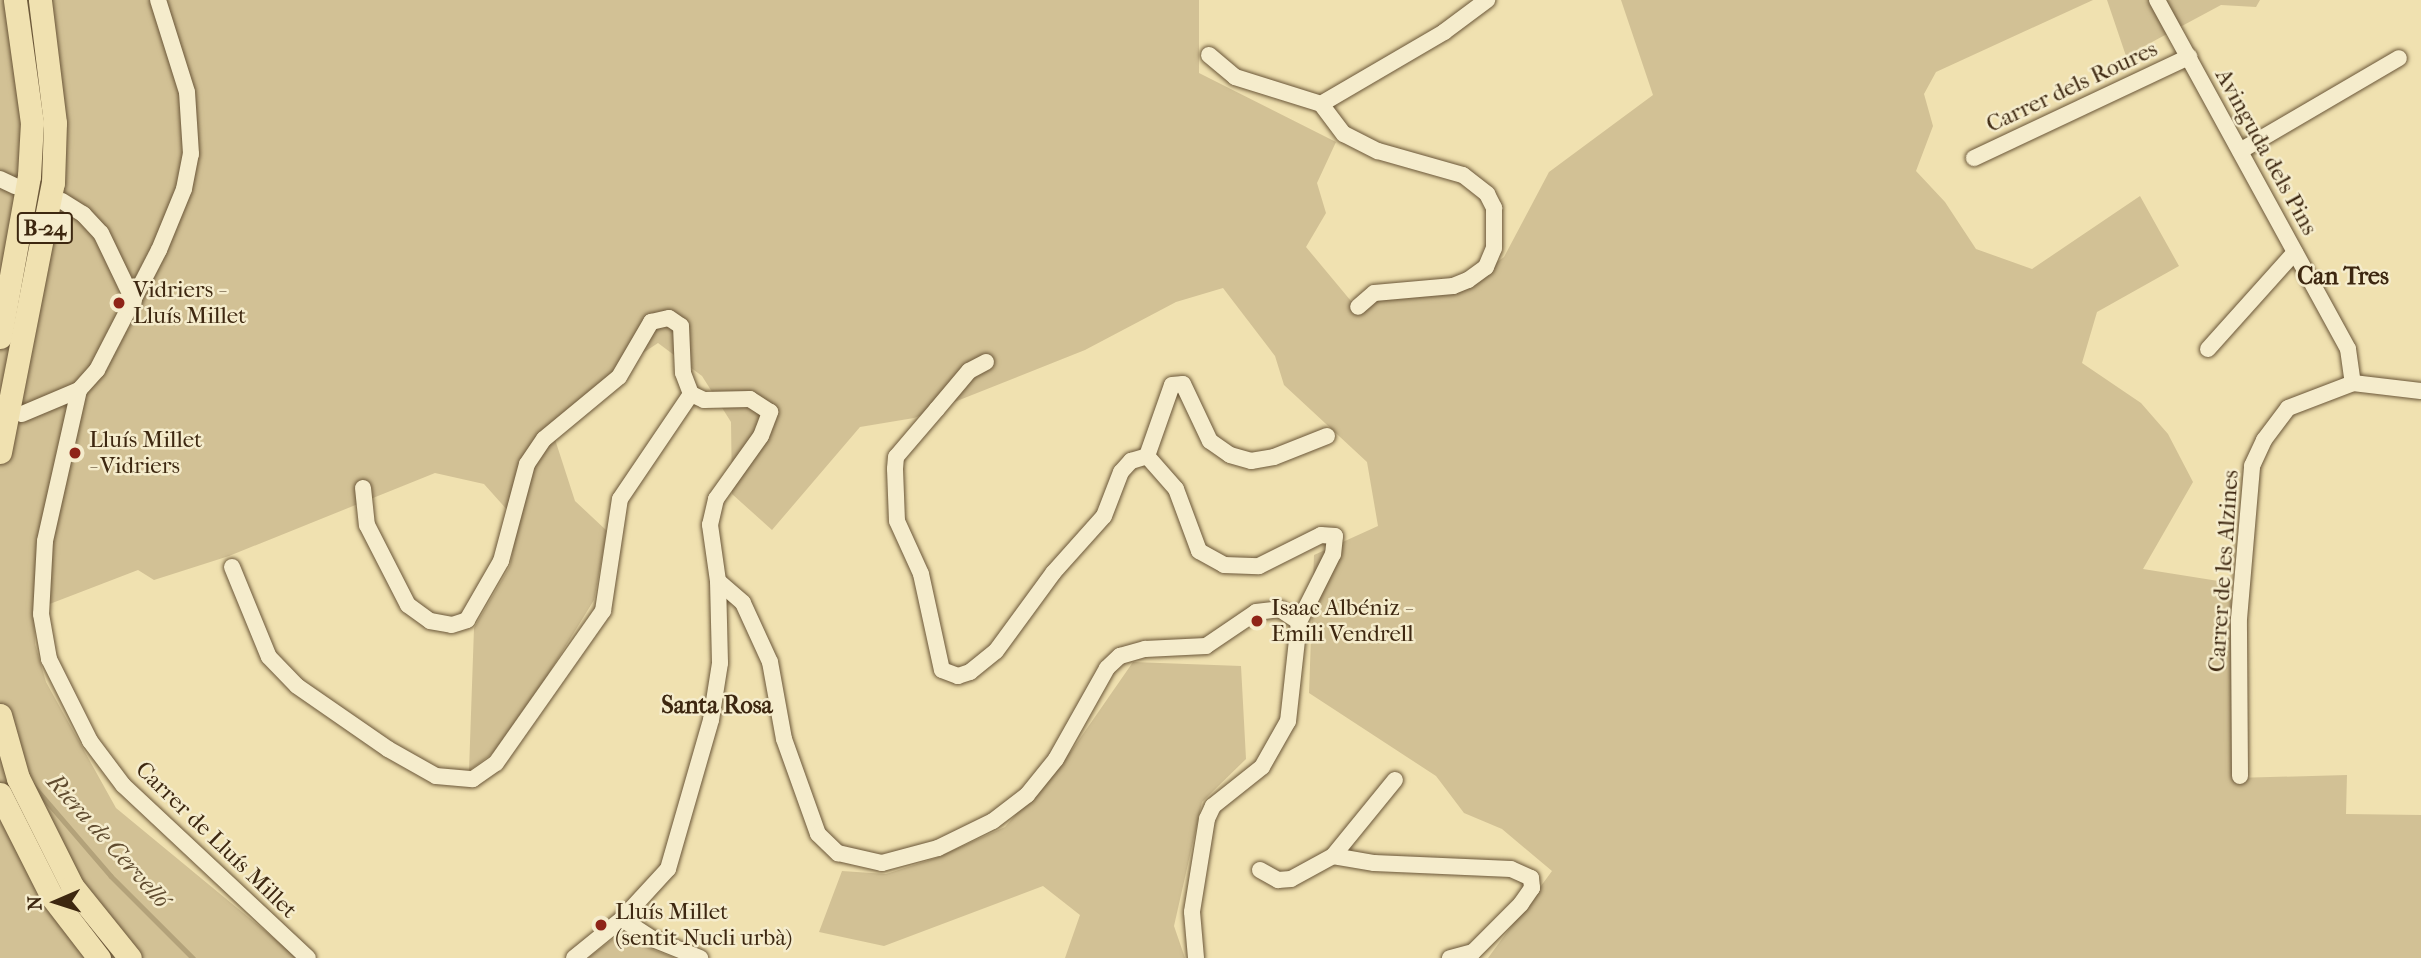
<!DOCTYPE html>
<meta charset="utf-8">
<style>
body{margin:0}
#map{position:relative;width:2421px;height:958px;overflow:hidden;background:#f0e1b0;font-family:"IM FELL French Canon",serif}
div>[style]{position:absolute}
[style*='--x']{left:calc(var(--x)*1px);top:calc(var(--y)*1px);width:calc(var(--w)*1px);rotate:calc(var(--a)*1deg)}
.green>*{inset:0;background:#d2c195}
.stream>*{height:4.5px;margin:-2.25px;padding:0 2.25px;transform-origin:2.25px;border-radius:2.25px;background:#b3a27a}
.roads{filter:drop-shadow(0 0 2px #6a5638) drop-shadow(0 0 2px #6a5638)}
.minor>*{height:16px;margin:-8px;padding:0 8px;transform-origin:8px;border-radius:8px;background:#f5eccc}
.highway>*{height:23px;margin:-11.5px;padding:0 11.5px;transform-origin:11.5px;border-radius:11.5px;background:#f0e1b0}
.dots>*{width:19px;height:19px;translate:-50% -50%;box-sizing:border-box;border:4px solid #f5eccc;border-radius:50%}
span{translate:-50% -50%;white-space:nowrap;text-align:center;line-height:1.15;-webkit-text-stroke:5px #f5eccc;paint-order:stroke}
.shield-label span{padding:2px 5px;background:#f5eccc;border:2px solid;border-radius:5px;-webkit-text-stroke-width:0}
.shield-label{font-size:21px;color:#3d2710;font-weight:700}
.street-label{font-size:23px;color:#3d2710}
.poi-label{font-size:23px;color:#3d2710}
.left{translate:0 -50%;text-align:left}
.neighbourhood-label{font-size:24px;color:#3d2710;font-weight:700}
.water-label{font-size:24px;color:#604c30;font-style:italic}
.north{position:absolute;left:21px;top:867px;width:70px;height:70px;-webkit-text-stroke:5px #f5eccc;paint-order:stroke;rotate:267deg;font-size:19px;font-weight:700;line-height:28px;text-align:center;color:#3d2710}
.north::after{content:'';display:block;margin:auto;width:24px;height:32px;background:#3d2710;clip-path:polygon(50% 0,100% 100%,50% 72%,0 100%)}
</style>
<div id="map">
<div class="green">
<i style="clip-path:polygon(0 0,1199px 0,1199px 73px,1336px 142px,1317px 183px,1326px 213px,1306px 247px,1351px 301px,1454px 294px,1504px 257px,1549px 172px,1653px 95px,1621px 0,2093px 0,1936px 72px,1924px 94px,1933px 126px,1916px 171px,1945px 202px,1976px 249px,2032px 269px,2140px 196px,2179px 266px,2097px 312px,2082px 363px,2141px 403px,2168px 434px,2193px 482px,2143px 569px,2231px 583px,2235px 778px,2347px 775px,2346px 814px,2421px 815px,2421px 958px,1488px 958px,1552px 871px,1502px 829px,1464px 813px,1436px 776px,1309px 693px,1314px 555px,1378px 526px,1367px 462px,1284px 385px,1275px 356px,1223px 288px,1176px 302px,1085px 350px,914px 418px,860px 427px,772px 530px,732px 494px,731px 422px,702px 376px,658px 343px,610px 375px,551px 427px,575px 501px,607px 531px,594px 600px,506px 743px,469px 771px,474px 628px,510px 566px,518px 522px,484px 484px,435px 473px,229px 556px,154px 580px,138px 570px,34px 610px,35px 644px,46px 682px,116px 808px,298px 958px,0 958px)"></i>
<i style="clip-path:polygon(2107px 0,2260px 0,2256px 7px,2221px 5px,2126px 56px)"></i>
<i style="clip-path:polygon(1133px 662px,1241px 666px,1246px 759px,1202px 802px,1174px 926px,1185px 958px,1065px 958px,1080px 915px,1043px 886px,884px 946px,819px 932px,842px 871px,886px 874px,936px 858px,1005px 827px,1072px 750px)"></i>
<i style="clip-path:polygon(617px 936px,675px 958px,588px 958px)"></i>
</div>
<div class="stream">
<i style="--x:32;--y:784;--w:121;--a:49.3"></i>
<i style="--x:111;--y:876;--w:116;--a:45"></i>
</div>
<div class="roads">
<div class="minor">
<i style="--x:2157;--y:0;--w:398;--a:61.3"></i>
<i style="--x:2348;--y:349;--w:34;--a:82"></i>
<i style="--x:1209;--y:55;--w:34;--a:40"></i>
<i style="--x:1235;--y:77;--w:90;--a:17.4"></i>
<i style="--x:1321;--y:104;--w:143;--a:-30.3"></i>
<i style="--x:1444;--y:32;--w:54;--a:-36.7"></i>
<i style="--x:1321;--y:104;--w:38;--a:53"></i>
<i style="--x:1344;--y:134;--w:38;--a:27"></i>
<i style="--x:1378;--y:151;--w:88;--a:15.8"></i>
<i style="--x:1463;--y:175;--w:31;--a:38"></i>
<i style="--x:1487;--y:194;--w:16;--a:63"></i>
<i style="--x:1494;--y:208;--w:40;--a:90"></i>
<i style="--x:1494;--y:248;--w:21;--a:113"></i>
<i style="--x:1486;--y:267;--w:22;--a:144"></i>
<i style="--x:1468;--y:280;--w:16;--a:158"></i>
<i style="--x:1453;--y:286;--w:79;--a:174.9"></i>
<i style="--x:1374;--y:293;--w:21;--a:139"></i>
<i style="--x:2240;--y:151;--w:184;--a:-30.3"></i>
<i style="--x:1974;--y:158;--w:238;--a:-25.2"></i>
<i style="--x:0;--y:179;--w:17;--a:25"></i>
<i style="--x:62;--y:201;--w:25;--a:32"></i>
<i style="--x:83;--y:214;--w:26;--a:47"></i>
<i style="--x:101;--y:233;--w:76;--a:64.4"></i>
<i style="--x:2208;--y:349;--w:130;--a:-48.1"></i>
<i style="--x:986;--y:362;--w:19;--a:152"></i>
<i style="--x:969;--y:371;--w:50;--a:130.1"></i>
<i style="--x:937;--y:409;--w:63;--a:130.5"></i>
<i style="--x:896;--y:457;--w:12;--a:95"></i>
<i style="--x:895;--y:469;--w:52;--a:87.8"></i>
<i style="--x:897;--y:521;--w:58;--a:65.6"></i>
<i style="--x:921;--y:574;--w:98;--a:77.7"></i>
<i style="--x:942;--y:670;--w:17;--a:21"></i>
<i style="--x:958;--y:676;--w:13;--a:-18"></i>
<i style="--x:970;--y:672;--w:33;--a:-39"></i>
<i style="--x:996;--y:651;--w:97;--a:-53.8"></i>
<i style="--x:1053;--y:573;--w:76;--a:-48.2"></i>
<i style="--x:1104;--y:516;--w:47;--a:-68.9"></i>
<i style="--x:1121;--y:472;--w:15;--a:-48"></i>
<i style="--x:1131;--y:461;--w:17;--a:-17"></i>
<i style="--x:1147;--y:456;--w:44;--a:48.7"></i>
<i style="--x:1176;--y:489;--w:66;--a:69.6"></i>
<i style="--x:1199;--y:551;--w:29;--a:29"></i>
<i style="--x:1224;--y:565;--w:35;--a:2"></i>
<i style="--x:1259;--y:566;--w:69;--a:-26.6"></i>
<i style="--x:1321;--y:535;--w:14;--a:4"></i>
<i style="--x:1335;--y:536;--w:18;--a:96"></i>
<i style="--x:1333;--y:554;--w:76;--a:116.6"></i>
<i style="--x:1299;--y:622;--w:100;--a:96.3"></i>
<i style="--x:1288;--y:721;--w:53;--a:119.5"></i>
<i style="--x:1262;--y:767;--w:63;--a:141.5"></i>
<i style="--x:1213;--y:806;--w:14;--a:115"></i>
<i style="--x:1207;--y:819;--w:94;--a:99.2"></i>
<i style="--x:1192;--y:912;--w:46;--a:85"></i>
<i style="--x:79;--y:390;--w:155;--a:102.7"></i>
<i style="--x:45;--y:541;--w:73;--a:93.1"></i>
<i style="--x:41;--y:614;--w:46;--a:79.9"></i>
<i style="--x:49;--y:659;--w:92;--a:63.4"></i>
<i style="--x:90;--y:741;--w:55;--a:53.1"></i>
<i style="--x:123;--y:785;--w:253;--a:43.1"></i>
<i style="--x:22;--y:414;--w:62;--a:-22.8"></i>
<i style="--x:79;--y:390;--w:27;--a:-48"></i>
<i style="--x:97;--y:370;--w:135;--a:-62.7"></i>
<i style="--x:159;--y:250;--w:66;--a:-67.7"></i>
<i style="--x:184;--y:189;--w:36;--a:-79"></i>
<i style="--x:191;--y:154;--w:62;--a:-93.7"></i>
<i style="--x:187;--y:92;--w:96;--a:-107.5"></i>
<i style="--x:1147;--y:456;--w:75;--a:-70.6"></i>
<i style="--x:1172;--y:385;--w:11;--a:-5"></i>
<i style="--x:1183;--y:384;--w:63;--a:64.7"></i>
<i style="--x:1210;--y:441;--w:24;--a:35"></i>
<i style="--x:1230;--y:455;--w:22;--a:16"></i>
<i style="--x:1251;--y:461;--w:23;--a:-10"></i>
<i style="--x:1274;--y:457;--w:57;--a:-21.6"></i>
<i style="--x:363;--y:488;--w:37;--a:84"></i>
<i style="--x:367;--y:525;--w:90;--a:62.9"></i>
<i style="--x:408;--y:605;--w:27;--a:36"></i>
<i style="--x:430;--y:621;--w:22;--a:10"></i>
<i style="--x:452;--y:625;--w:16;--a:-18"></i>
<i style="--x:467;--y:620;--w:68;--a:-60"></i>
<i style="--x:501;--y:561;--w:100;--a:-75"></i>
<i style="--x:527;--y:464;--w:30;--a:-56"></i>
<i style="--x:544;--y:439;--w:97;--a:-39.6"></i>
<i style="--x:619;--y:377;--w:64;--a:-59.8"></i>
<i style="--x:651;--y:322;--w:18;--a:-13"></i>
<i style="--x:669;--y:318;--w:14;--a:34"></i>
<i style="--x:681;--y:326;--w:47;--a:87.6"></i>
<i style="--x:683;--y:373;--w:22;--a:69"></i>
<i style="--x:232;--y:567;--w:97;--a:67.7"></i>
<i style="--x:269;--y:657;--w:40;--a:46"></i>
<i style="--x:297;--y:686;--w:111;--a:34.7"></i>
<i style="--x:388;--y:749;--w:55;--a:29.4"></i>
<i style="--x:436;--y:776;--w:37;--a:5"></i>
<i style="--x:473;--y:779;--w:28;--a:-35"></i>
<i style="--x:496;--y:763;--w:186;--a:-54.9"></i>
<i style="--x:603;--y:611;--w:113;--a:-81.4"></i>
<i style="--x:620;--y:499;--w:127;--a:-55.9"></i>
<i style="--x:718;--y:581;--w:33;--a:41"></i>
<i style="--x:743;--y:603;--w:65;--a:65.4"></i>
<i style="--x:770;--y:662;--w:78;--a:79.7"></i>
<i style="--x:784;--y:739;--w:101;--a:70.3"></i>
<i style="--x:818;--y:834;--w:28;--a:44"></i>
<i style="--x:838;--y:853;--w:45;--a:12.8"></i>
<i style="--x:882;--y:863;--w:58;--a:-15"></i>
<i style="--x:938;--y:848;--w:61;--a:-26.1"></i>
<i style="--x:993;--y:821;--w:43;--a:-37.4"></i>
<i style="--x:1027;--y:795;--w:46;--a:-51.1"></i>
<i style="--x:1056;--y:759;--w:104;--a:-60.7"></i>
<i style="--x:1107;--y:668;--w:18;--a:-43"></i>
<i style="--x:1120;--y:656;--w:26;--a:-16"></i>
<i style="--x:1145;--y:649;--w:61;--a:-2.8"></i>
<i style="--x:1206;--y:646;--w:60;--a:-34.2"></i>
<i style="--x:1256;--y:612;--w:24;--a:-7"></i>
<i style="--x:1280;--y:609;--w:23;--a:34"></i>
<i style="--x:2240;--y:776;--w:157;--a:-90.4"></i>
<i style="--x:2239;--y:619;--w:154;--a:-85.1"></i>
<i style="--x:2252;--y:466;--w:29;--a:-65"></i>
<i style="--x:2264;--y:440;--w:40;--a:-53"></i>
<i style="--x:2288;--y:408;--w:70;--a:-21"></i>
<i style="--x:2353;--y:383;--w:68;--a:6.7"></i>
<i style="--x:1333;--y:856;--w:98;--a:-50.8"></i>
<i style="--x:1260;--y:870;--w:21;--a:29"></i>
<i style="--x:1278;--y:880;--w:13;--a:-4"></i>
<i style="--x:1291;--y:879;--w:48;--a:-28.7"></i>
<i style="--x:1333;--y:856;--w:42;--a:9.7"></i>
<i style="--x:1374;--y:863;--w:137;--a:2.5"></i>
<i style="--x:1511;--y:869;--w:22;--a:24"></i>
<i style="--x:1531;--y:878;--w:10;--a:84"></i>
<i style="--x:1532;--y:888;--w:19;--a:125"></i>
<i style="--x:1521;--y:904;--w:68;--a:135"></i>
<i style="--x:1473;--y:952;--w:24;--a:165"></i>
<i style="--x:622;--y:919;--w:37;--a:33"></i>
<i style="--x:653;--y:939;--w:51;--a:22"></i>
<i style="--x:574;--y:958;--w:62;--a:-39.1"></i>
<i style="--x:622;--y:919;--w:68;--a:-47.4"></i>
<i style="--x:668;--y:869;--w:155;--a:-73.9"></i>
<i style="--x:711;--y:720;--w:58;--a:-81"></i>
<i style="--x:720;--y:663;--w:82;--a:-91.4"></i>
<i style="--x:718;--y:581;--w:57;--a:-98.1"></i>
<i style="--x:710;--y:525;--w:27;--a:-77"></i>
<i style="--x:716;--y:499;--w:77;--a:-54.5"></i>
<i style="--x:761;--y:436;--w:26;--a:-69"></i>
<i style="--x:770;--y:412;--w:24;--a:-147"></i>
<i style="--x:750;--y:399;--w:46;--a:178.8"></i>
<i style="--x:704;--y:400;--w:14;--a:-155"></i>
</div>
<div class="highway">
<i style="--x:0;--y:337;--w:164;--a:-79.8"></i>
<i style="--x:29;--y:176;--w:53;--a:-86.8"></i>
<i style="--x:32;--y:123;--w:124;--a:-97.9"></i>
<i style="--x:0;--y:452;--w:274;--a:-78.9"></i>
<i style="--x:53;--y:183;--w:60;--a:-88.1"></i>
<i style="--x:55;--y:123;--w:124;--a:-97"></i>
<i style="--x:0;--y:715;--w:66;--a:74.1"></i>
<i style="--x:18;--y:778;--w:121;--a:63.4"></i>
<i style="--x:72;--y:886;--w:92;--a:51.1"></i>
<i style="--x:0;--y:794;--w:115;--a:63.2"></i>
<i style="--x:52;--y:897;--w:77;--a:52.4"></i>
</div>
</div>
<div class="dots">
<i style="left:119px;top:303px;background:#8f2418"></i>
<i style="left:75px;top:453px;background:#8f2418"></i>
<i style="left:1257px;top:621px;background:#8f2418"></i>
<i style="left:601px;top:925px;background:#8f2418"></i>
</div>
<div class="shield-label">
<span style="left:45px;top:228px">B-24</span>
</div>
<div class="street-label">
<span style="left:2072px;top:87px;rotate:-25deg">Carrer dels Roures</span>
<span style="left:2266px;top:152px;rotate:61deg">Avinguda dels Pins</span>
<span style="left:2224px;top:571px;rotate:-86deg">Carrer de les Alzines</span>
<span style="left:216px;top:840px;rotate:44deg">Carrer de Lluís Millet</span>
</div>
<div class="poi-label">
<span class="left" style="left:133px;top:303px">Vidriers -<br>Lluís Millet</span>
<span class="left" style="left:89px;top:453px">Lluís Millet<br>- Vidriers</span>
<span class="left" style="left:1271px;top:621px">Isaac Albéniz -<br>Emili Vendrell</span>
<span class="left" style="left:615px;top:925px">Lluís Millet<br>(sentit Nucli urbà)</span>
</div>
<div class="neighbourhood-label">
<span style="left:2343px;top:277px">Can Tres</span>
<span style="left:717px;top:706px">Santa Rosa</span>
</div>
<div class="water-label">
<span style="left:108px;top:841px;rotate:48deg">Riera de Cervelló</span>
</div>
<div class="north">N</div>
</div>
